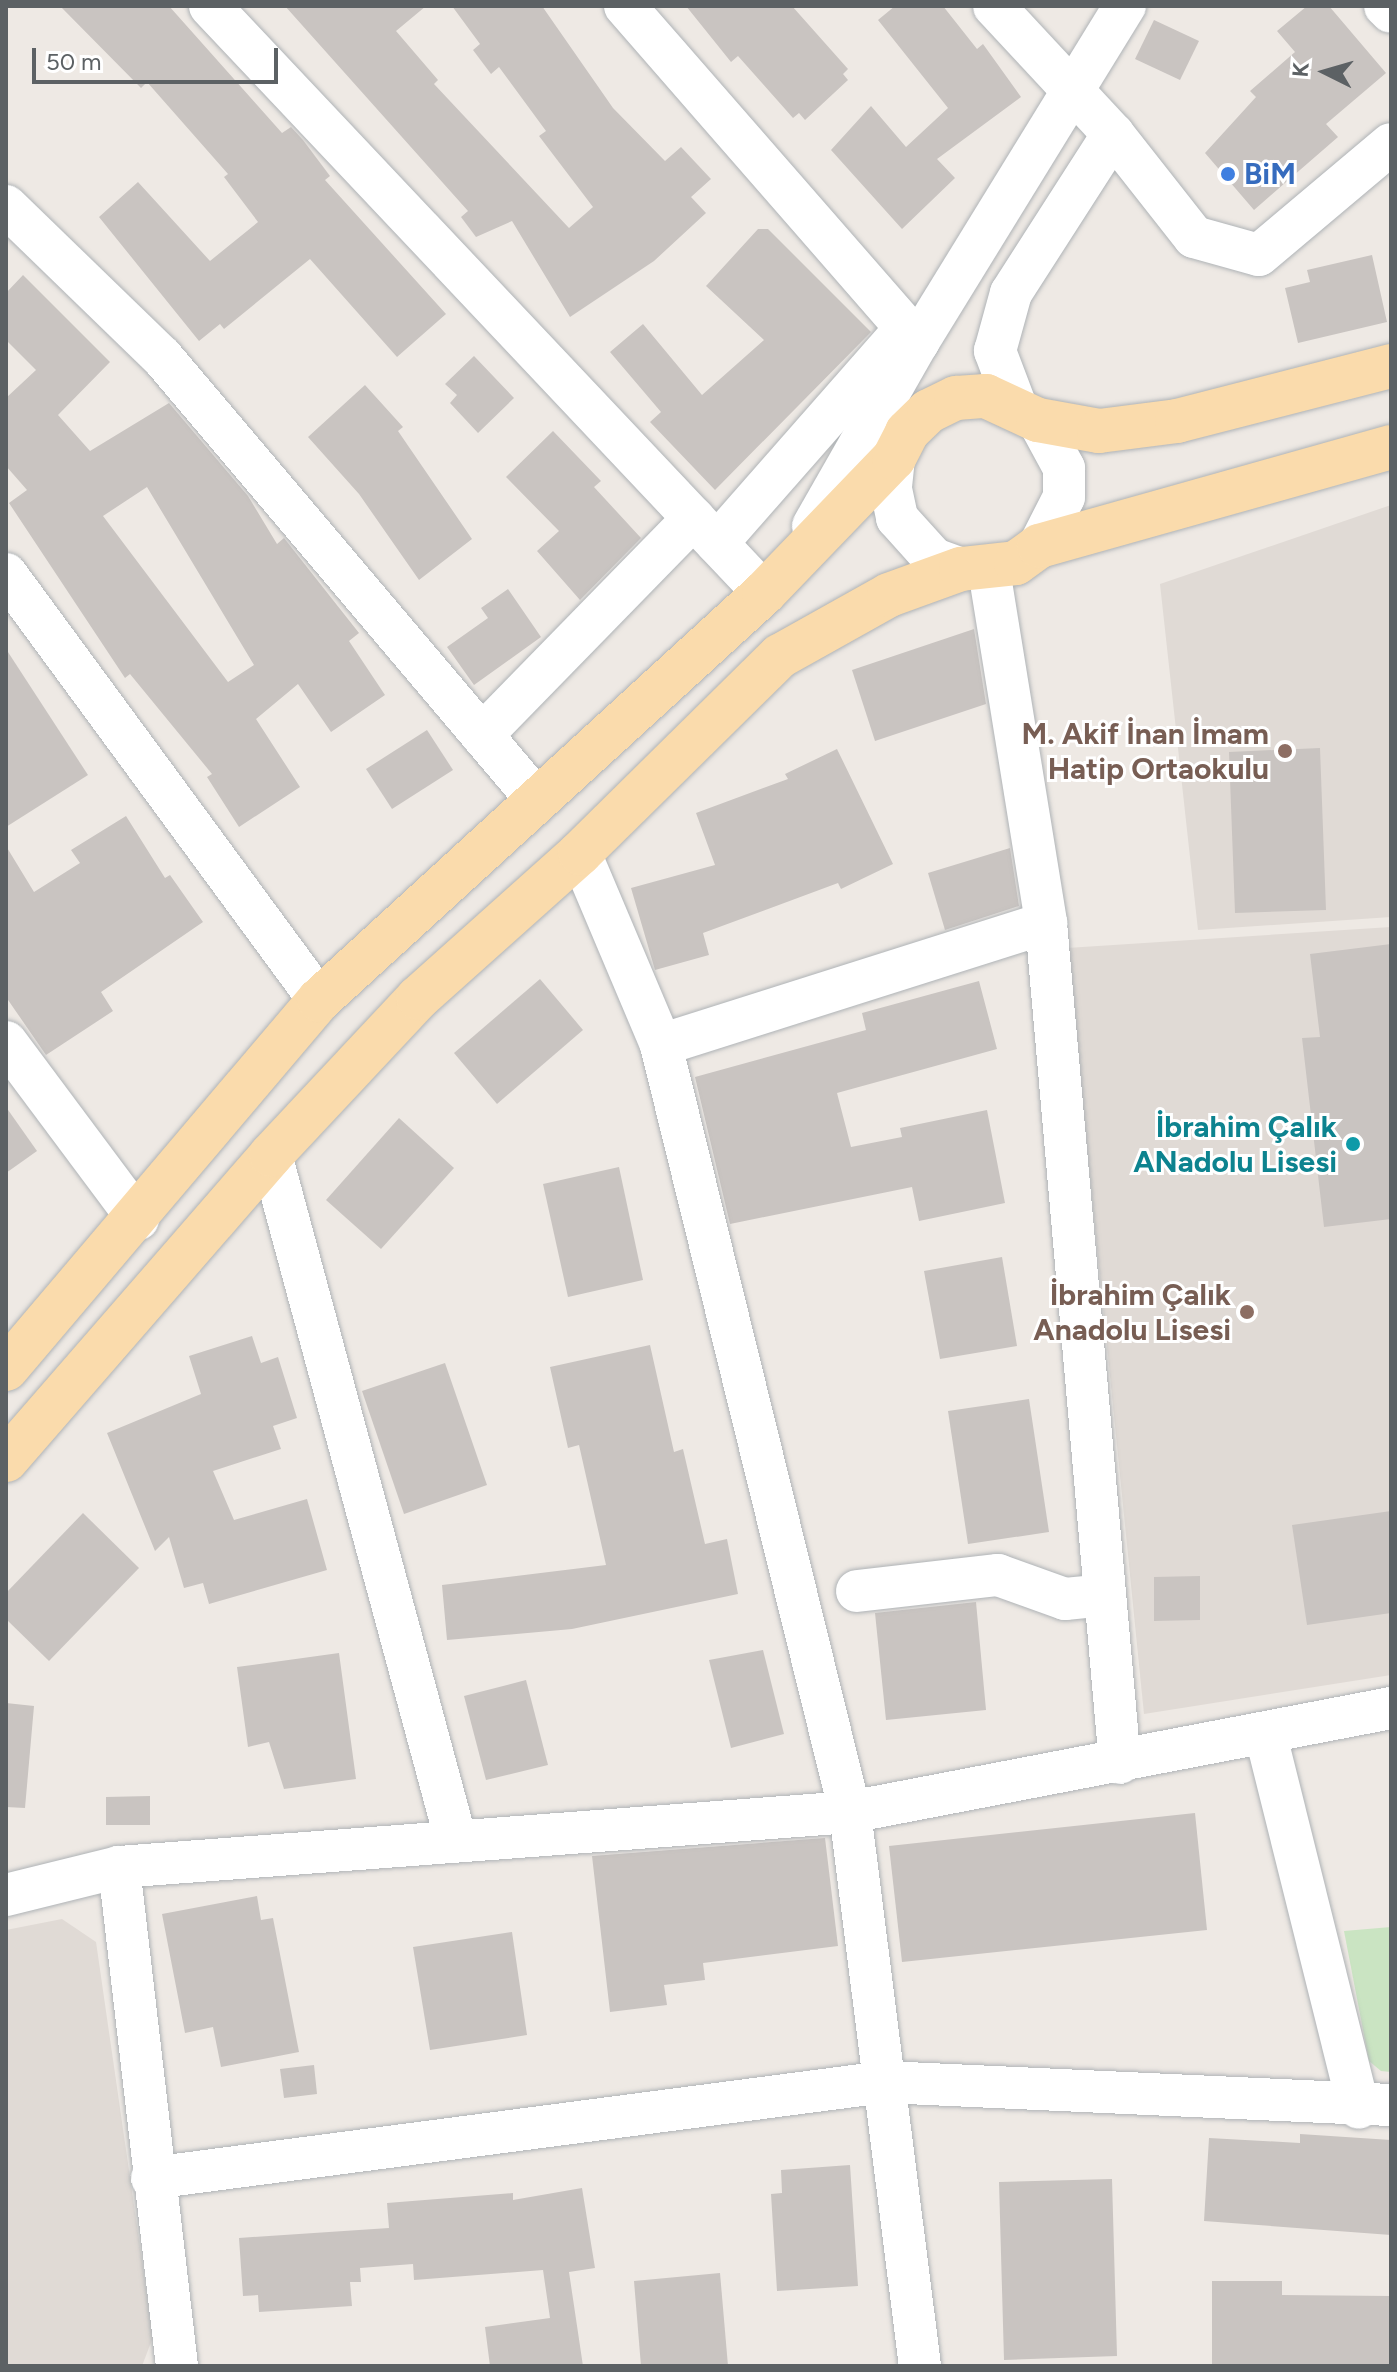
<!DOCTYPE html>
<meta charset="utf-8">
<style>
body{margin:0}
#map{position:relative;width:1397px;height:2372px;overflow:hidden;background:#eee9e4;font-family:Figtree,sans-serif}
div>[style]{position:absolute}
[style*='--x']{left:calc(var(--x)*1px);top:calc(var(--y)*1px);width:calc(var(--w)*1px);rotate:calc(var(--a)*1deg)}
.education>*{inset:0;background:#e0dad5}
.green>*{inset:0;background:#cae4c2}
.building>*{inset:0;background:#c9c4c1}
.roads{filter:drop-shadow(0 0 2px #afb3b6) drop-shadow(0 0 2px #afb3b6)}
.minor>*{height:42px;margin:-21px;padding:0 21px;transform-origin:21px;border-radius:21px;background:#fff}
.major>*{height:44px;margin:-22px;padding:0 22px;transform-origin:22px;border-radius:22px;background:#fadbac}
.dots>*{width:22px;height:22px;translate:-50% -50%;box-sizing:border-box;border:4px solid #fff;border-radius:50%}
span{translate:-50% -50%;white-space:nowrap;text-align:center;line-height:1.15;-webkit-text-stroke:6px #fff;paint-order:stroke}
.shop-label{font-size:30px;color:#366cbe;font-weight:700}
.left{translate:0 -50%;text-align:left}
.education-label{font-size:30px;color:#785e54;font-weight:700}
.right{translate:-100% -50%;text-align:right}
.culture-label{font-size:30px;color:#0d838f;font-weight:700}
.frame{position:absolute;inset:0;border:8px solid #5c6164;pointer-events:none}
.north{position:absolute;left:1285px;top:32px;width:80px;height:80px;-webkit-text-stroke:6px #fff;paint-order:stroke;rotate:275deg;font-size:22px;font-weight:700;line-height:32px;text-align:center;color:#5c6164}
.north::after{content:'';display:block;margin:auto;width:28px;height:36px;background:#5c6164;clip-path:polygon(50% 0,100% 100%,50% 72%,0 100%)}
.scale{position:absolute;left:32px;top:48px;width:246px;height:36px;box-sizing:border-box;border:4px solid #5c6164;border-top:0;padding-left:10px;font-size:24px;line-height:28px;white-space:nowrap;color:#5c6164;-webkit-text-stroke:6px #fff;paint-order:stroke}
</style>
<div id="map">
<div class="education">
<i style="clip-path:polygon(1391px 505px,1391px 917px,1198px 930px,1160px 584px)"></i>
<i style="clip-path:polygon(1391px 927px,1391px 1675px,1144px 1714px,1067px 948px)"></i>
<i style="clip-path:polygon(62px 1919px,96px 1942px,153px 2337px,142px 2366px,6px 2366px,6px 1930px)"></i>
</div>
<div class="green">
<i style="clip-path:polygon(1391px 1927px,1391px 2072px,1381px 2071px,1369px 2061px,1344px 1931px)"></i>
</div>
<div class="building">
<i style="clip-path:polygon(60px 6px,169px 6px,282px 133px,291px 127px,303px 140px,330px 176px,325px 180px,446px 314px,397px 357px,310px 259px,224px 329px,220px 324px,199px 341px,99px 217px,138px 182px,210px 261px,258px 222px,224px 177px,228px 174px,147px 82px,141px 88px)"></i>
<i style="clip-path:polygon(285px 6px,426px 6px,396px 31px,438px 80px,434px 84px,569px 228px,593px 207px,539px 136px,546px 131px,499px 67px,491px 74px,473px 50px,480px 44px,452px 6px,542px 6px,613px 108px,665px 161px,681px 147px,711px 179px,691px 197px,706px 213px,654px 261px,570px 317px,512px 221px,476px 237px,461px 217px,468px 211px)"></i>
<i style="clip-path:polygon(686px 6px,792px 6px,848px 69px,843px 74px,848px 80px,805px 120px,799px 113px,793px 118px,738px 56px,731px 62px)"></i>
<i style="clip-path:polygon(895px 6px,943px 6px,977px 49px,983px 44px,1021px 97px,937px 159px,955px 178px,902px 229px,831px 150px,871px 106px,906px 147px,948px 108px,878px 20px)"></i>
<i style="clip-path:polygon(1307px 6px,1329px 6px,1386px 73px,1326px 124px,1338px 137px,1254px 210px,1205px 153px,1256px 97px,1250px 91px,1295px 52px,1277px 31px)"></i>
<i style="clip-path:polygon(1154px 20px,1199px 41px,1180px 80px,1135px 59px)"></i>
<i style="clip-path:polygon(758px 229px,768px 229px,871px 332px,715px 490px,650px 422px,661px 412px,610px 352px,643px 324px,702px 395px,764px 340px,706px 286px)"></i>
<i style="clip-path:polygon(1372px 255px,1387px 322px,1298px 343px,1285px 288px,1310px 282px,1307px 270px)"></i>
<i style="clip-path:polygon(evenodd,23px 275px,110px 362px,58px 415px,90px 451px,169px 403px,248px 496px,277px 544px,284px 538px,359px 633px,349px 641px,385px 695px,331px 732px,298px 684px,256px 719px,300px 787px,239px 827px,207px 777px,212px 774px,130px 674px,125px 678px,9px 503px,27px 490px,6px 466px,6px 398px,36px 370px,6px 340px,6px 293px,23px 275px,147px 487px,254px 665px,228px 682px,103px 516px,147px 487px)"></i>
<i style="clip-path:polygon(474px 356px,514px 398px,478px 433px,450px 403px,457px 395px,445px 384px)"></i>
<i style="clip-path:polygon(365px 385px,403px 427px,398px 431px,472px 539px,419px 580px,359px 494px,308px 437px)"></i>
<i style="clip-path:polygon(553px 431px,601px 481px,594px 487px,641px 538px,580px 600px,537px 551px,559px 531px,506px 477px)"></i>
<i style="clip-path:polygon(508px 589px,541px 637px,474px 685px,447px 647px,488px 618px,481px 608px)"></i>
<i style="clip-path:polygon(974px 629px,986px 704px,875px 741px,852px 670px)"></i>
<i style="clip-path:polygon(6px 649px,88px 775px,6px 827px)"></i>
<i style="clip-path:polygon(427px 730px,453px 770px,392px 809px,366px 769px)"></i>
<i style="clip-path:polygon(1320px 748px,1326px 910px,1235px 913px,1229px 752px)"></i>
<i style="clip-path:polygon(837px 749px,893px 864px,841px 889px,838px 883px,703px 933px,709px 955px,655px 970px,631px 888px,715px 865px,696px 813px,788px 779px,785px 774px)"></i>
<i style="clip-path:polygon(126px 816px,165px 878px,170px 875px,203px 922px,101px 992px,113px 1011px,46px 1055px,6px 997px,6px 846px,34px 892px,80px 863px,71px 850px)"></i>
<i style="clip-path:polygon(1010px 848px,1019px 906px,945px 930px,928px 873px)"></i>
<i style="clip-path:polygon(1391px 944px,1391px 1219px,1324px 1227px,1302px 1038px,1320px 1037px,1310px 954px)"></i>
<i style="clip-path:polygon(540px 979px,583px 1030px,497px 1104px,454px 1053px)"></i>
<i style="clip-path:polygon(979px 981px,997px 1049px,837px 1093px,851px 1147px,902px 1137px,900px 1128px,987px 1110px,1005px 1203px,919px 1221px,912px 1187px,730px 1224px,695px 1077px,866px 1030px,862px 1013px)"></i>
<i style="clip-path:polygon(6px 1107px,37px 1151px,6px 1173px)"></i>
<i style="clip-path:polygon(399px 1118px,454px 1168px,381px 1249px,326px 1200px)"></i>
<i style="clip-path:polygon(619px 1167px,643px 1280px,568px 1297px,543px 1184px)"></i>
<i style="clip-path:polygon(1002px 1257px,1017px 1346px,940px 1359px,924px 1271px)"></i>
<i style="clip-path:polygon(252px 1336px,261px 1363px,278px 1357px,297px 1418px,273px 1426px,281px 1449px,213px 1471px,234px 1520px,307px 1499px,327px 1570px,209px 1604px,203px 1583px,184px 1588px,169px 1537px,155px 1551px,107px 1433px,201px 1394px,189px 1356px)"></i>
<i style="clip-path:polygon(650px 1345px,674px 1452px,683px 1449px,705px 1544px,727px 1539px,738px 1594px,572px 1629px,447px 1640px,442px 1585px,606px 1565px,579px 1445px,568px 1448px,550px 1367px)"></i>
<i style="clip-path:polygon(445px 1363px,487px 1485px,404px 1514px,362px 1391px)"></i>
<i style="clip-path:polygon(1029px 1399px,1049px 1532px,968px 1544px,948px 1411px)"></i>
<i style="clip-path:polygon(1391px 1511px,1391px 1613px,1307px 1625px,1292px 1525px)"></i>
<i style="clip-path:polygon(83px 1513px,139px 1568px,49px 1661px,6px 1619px,6px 1593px)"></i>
<i style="clip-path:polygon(1200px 1576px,1200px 1620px,1154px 1621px,1154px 1577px)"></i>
<i style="clip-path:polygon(976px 1602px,986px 1710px,886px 1720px,875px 1613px)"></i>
<i style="clip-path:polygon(763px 1650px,784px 1734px,731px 1748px,709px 1660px)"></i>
<i style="clip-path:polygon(339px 1653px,356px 1779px,284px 1789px,269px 1742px,248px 1747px,237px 1667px)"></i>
<i style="clip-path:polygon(526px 1680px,548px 1765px,486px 1780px,464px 1696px)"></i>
<i style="clip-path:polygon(6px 1703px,34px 1706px,25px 1808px,6px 1807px)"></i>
<i style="clip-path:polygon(150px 1796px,150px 1825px,106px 1825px,106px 1797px)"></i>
<i style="clip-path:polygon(1195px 1813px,1207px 1930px,902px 1962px,889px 1846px)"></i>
<i style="clip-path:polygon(825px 1838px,838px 1946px,703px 1963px,705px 1980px,664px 1985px,667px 2005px,610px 2012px,592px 1856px)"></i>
<i style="clip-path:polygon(257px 1896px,261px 1920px,273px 1918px,299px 2052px,221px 2067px,213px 2027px,185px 2033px,162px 1914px)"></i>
<i style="clip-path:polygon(512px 1932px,527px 2035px,430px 2050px,413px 1947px)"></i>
<i style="clip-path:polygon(314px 2065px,317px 2094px,284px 2098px,280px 2069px)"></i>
<i style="clip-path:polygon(1300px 2134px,1391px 2140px,1391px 2235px,1204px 2221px,1209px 2138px,1300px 2143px)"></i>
<i style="clip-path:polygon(850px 2165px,858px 2286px,777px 2291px,771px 2194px,782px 2193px,781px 2170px)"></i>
<i style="clip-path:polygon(1112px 2179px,1117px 2356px,1004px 2360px,999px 2182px)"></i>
<i style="clip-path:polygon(582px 2188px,595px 2268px,569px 2272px,583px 2366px,490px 2366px,485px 2327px,550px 2318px,543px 2270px,414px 2280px,413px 2264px,360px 2268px,361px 2282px,350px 2282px,352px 2306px,259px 2312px,258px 2295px,243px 2296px,239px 2238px,389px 2228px,387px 2203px,513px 2193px,513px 2200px)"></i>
<i style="clip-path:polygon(720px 2273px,728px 2366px,641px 2366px,634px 2281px)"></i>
<i style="clip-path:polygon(1212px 2281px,1282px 2281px,1282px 2295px,1391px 2296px,1391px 2366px,1212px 2366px)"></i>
</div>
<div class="roads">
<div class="minor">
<i style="--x:210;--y:6;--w:807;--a:46.66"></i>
<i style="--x:625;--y:6;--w:446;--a:48.9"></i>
<i style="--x:994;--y:6;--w:175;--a:47.1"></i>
<i style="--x:1113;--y:134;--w:131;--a:51.8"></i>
<i style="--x:1194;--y:237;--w:67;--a:15.5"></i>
<i style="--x:1259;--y:255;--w:172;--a:-40.1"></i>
<i style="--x:1385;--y:6;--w:8;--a:45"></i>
<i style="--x:6;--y:206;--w:217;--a:44.1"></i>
<i style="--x:162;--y:357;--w:579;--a:49.76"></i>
<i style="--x:1015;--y:404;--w:57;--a:-110.7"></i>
<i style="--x:995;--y:351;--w:60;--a:-74.6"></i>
<i style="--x:1011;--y:293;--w:189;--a:-57.3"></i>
<i style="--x:1038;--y:420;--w:55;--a:61.6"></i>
<i style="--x:1064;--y:468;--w:29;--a:90"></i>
<i style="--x:1064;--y:497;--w:55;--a:117"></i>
<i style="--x:894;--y:458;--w:31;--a:96"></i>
<i style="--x:891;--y:489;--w:30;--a:78"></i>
<i style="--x:897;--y:518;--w:55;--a:47.9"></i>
<i style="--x:934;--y:559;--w:29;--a:20"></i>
<i style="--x:813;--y:526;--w:212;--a:-60.3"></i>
<i style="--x:918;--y:342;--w:395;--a:-58.4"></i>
<i style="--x:717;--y:543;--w:286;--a:-48.7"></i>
<i style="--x:989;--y:570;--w:358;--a:80.8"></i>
<i style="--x:1046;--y:923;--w:843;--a:84.97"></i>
<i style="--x:6;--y:574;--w:529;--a:53.69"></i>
<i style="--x:482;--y:735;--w:303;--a:-45.7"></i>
<i style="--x:580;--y:853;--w:208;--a:67.1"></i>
<i style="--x:661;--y:1045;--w:790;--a:76.16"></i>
<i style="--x:850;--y:1812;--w:558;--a:82.8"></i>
<i style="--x:6;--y:1042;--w:221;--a:53.3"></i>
<i style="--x:661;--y:1045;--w:404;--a:-17.6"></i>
<i style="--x:271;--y:1155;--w:706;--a:74.9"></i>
<i style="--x:857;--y:1591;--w:142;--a:-6.5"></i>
<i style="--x:998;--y:1575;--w:71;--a:19.7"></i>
<i style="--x:1065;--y:1599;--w:40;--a:-5.7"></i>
<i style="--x:1266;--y:1736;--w:383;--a:76"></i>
<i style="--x:119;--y:1867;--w:502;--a:83.37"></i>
<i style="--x:6;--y:1895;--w:116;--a:-13.9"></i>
<i style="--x:119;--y:1867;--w:733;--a:-4.3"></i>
<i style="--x:850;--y:1812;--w:551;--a:-10.88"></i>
<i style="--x:152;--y:2178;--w:738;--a:-7.47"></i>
<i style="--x:884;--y:2082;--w:508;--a:2.6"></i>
</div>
<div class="major">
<i style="--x:6;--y:1369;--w:484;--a:-49.7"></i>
<i style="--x:319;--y:1000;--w:603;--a:-42.45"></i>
<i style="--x:764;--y:593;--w:187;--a:-46.1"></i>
<i style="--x:894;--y:458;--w:29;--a:-63"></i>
<i style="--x:907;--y:432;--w:30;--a:-44"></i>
<i style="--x:929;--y:411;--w:30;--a:-26"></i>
<i style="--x:956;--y:398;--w:30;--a:-4"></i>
<i style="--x:986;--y:396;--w:57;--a:24.8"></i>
<i style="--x:1038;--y:420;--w:62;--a:10.2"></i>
<i style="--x:1099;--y:431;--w:79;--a:-7.3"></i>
<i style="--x:1177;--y:421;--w:221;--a:-14.4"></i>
<i style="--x:6;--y:1460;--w:404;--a:-49"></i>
<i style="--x:271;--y:1155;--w:215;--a:-46.9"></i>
<i style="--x:418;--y:998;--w:217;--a:-41.8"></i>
<i style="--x:580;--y:853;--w:281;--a:-44.6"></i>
<i style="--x:780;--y:656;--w:125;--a:-29.2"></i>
<i style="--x:889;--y:595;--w:77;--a:-19.9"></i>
<i style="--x:961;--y:569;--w:55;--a:-6.2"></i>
<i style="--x:1016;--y:563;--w:29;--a:-36"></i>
<i style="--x:1039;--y:546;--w:366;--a:-15.7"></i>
</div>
</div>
<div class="dots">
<i style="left:1228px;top:174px;background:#3f7fe0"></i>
<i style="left:1285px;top:751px;background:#8d6e63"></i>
<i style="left:1353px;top:1144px;background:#0f9aa8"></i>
<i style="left:1247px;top:1312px;background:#8d6e63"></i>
</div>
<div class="shop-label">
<span class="left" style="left:1244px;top:174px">BiM</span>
</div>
<div class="education-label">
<span class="right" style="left:1269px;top:751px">M. Akif İnan İmam<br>Hatip Ortaokulu</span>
<span class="right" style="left:1231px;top:1312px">İbrahim Çalık<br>Anadolu Lisesi</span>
</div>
<div class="culture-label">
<span class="right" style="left:1337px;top:1144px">İbrahim Çalık<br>ANadolu Lisesi</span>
</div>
<div class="frame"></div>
<div class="north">K</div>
<div class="scale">50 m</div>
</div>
